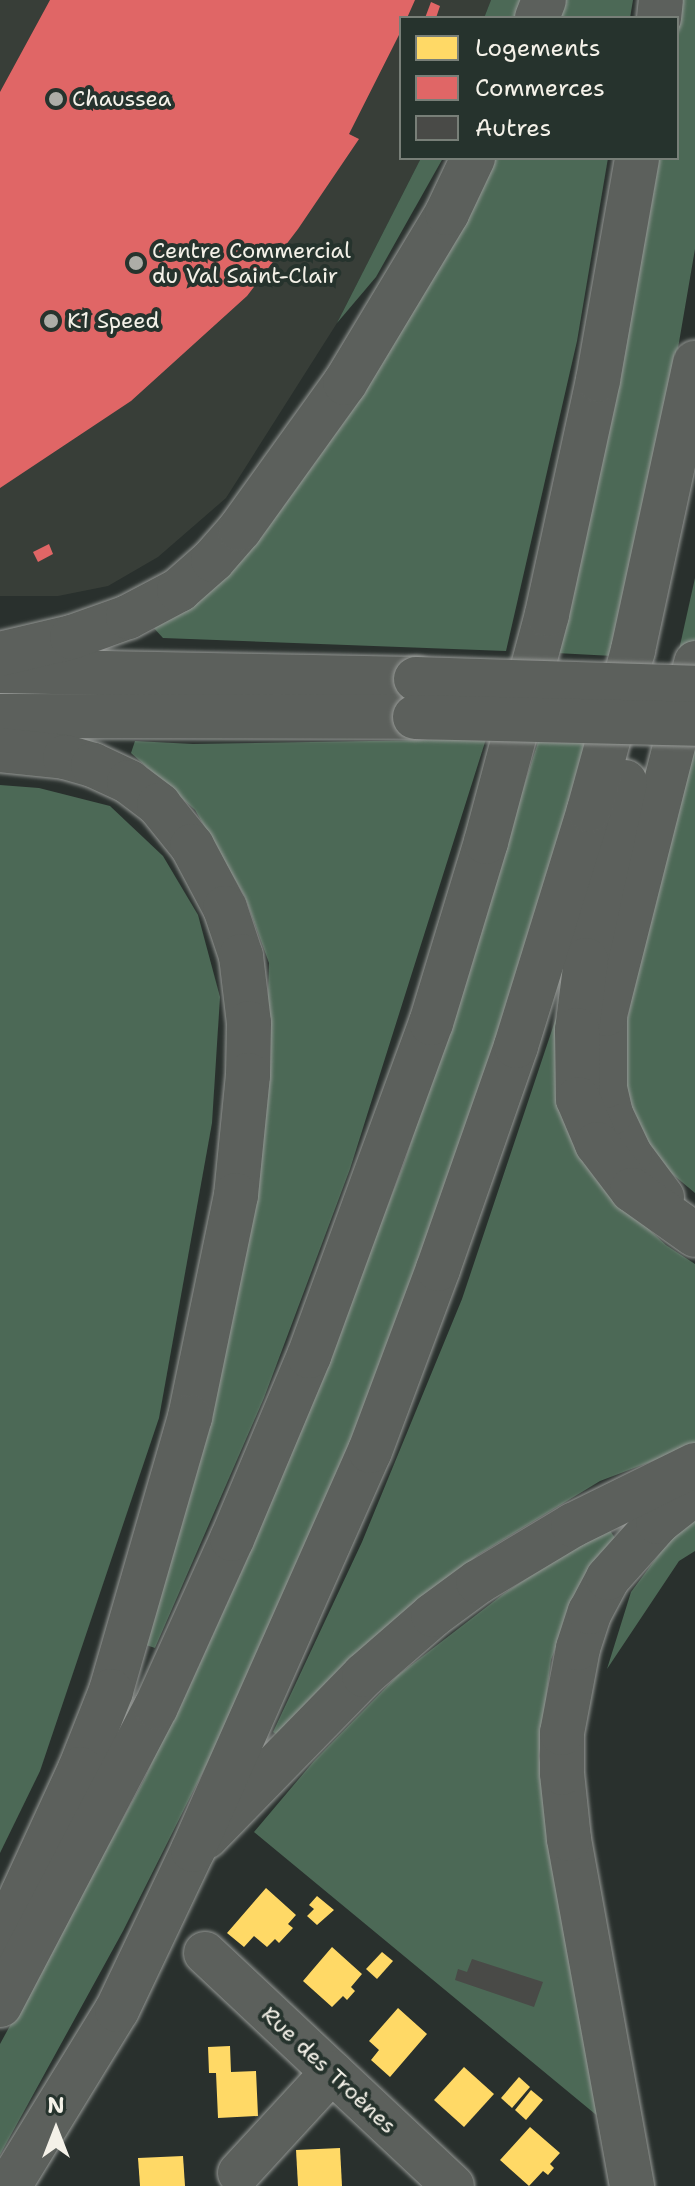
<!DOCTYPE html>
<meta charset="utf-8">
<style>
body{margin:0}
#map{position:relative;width:695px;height:2186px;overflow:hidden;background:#29302d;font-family:"Shantell Sans",sans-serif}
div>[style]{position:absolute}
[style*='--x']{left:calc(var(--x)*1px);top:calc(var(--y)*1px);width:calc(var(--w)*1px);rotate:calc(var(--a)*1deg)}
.built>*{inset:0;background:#383e38}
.green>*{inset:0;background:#4c6956}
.homes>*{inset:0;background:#ffd966}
.shops>*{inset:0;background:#e06666}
.building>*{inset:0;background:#494a47}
.roads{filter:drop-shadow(0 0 2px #969996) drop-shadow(0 0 2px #969996)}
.minor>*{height:42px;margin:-21px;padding:0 21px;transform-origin:21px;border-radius:21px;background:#5c605c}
.major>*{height:44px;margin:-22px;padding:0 22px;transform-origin:22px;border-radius:22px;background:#5c605c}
.highway>*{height:44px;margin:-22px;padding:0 22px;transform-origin:22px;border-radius:22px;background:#5c605c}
.bridges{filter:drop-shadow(0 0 2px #969996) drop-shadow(0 0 2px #969996)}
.major-bridge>*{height:44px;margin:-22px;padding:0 22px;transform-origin:22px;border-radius:22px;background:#5c605c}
.dots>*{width:22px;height:22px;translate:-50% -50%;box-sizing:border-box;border:4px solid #26332d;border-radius:50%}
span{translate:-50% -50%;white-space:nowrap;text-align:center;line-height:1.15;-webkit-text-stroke:8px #26332d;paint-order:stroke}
.poi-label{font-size:22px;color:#f4f1e8}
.left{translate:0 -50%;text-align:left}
.street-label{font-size:22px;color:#f4f1e8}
.legend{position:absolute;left:399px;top:16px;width:280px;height:144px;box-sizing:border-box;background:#26332d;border:2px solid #787f78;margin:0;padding:10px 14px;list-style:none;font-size:24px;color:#f4f1e8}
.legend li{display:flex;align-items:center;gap:16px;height:40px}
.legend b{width:40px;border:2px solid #787f78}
.north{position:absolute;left:16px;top:2090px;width:80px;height:80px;-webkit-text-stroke:6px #26332d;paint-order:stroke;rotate:0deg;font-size:22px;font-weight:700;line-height:32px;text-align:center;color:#f4f1e8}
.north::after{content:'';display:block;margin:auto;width:28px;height:36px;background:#f4f1e8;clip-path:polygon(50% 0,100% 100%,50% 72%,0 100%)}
</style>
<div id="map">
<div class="built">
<i style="clip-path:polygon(0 0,491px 0,484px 18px,401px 18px,401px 158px,421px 158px,337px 323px,226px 498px,158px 557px,108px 586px,58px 596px,0 596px)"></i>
</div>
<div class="green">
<i style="clip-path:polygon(491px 0,521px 0,514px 18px,484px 18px)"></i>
<i style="clip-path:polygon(563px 0,633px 0,630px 18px,556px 18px)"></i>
<i style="clip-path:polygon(682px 0,695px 0,695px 249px,677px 354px,613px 656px,556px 653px,658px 158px,677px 158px,677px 38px)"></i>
<i style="clip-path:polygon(421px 158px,443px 158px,376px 277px,337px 323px)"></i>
<i style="clip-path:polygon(494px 158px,608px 158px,577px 341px,506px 651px,163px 638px,152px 626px)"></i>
<i style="clip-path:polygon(695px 578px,695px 639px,687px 659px,677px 659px)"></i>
<i style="clip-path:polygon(486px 739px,350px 1169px,264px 1398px,155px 1648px,143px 1644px,265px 1093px,269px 963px,245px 897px,195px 810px,131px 753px,135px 741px,193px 744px)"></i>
<i style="clip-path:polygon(538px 742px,587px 743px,475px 1121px,396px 1332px,293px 1577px,215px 1748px,123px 1931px,0 2155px,0 2044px,144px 1780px,294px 1446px,405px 1161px)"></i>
<i style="clip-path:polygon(695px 747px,695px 1193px,658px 1162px,626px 1098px,626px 1026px,648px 918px)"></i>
<i style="clip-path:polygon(0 785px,39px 788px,110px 806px,163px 856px,198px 915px,220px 997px,212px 1123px,159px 1418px,40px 1771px,0 1853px)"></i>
<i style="clip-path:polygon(559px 1009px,617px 1200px,666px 1245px,695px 1264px,695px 1445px,600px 1481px,478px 1555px,352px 1660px,282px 1738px,273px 1732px,362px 1542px,462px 1299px)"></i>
<i style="clip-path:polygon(695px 1517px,695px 1551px,679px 1561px,607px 1669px,631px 1592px,672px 1537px)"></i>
<i style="clip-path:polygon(609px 1529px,615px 1538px,578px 1588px,551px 1660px,539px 1756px,562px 1909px,606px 2123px,254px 1832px,314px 1761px,397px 1676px,502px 1595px,570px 1549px)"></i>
</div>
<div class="homes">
<i style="clip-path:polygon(266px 1888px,296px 1915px,288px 1924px,293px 1928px,279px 1943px,275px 1939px,267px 1947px,254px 1936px,244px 1947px,227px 1933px)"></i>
<i style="clip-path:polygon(317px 1896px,334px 1910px,317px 1925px,307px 1916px,314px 1909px,309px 1905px)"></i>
<i style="clip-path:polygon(332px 1947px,362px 1974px,351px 1987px,355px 1991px,347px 2000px,343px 1996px,332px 2007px,303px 1981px)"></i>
<i style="clip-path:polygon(382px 1952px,393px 1961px,377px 1979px,366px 1969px)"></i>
<i style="clip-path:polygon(398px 2008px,427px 2034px,390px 2077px,371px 2060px,379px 2050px,369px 2041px)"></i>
<i style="clip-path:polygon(230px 2046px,231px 2072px,256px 2071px,258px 2116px,218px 2118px,216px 2073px,209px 2073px,208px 2047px)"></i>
<i style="clip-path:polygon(464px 2067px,494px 2094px,464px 2127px,434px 2100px)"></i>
<i style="clip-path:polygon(519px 2077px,530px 2087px,512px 2108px,501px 2098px)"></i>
<i style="clip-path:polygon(531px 2090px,543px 2100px,526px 2120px,515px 2110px)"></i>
<i style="clip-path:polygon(530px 2127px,560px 2153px,550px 2164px,554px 2168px,548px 2175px,543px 2171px,529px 2186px,500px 2160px)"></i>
<i style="clip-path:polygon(340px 2148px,342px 2186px,298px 2186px,296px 2150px)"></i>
<i style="clip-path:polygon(183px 2156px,185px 2186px,140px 2186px,138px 2158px)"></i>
</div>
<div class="shops">
<i style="clip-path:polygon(50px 0,415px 0,407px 18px,401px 18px,401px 31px,349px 134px,359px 139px,298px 229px,247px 296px,131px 401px,0 488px,0 92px)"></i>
<i style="clip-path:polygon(431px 2px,440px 6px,436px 18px,425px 18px)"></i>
<i style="clip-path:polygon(49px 544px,53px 554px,38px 562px,33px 552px)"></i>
</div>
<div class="building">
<i style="clip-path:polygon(472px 1959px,543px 1982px,534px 2007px,455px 1980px,458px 1969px,467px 1972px)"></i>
</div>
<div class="roads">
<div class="minor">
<i style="--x:663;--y:1197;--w:54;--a:-126.7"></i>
<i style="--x:631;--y:1154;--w:44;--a:-115.4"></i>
<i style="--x:612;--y:1114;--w:28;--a:-103"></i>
<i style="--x:606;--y:1087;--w:72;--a:-90"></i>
<i style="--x:606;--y:1015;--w:364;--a:-75.8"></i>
<i style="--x:205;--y:1953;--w:340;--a:43.2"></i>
<i style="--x:239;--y:2173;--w:137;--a:-47.4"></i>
</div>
<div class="major">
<i style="--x:0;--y:671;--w:416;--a:1.1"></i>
<i style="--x:0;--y:716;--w:415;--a:0.1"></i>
<i style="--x:632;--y:2186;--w:353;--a:-100.3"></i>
<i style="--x:569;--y:1839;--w:66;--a:-96.1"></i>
<i style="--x:562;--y:1773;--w:40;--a:-90"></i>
<i style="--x:562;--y:1733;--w:86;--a:-79.3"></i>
<i style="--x:578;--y:1648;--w:38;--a:-72"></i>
<i style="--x:590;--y:1612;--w:38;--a:-62"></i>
<i style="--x:608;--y:1578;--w:75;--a:-48.2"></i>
<i style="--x:658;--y:1522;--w:47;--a:-38.1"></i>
</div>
<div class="highway">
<i style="--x:537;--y:18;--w:19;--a:-69"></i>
<i style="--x:659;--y:18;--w:18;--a:-84"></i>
<i style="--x:0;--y:654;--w:74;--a:-13.3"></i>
<i style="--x:72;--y:637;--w:59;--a:-19.7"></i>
<i style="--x:128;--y:617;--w:58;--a:-27.9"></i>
<i style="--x:179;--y:590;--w:45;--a:-41.4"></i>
<i style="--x:213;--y:560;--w:41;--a:-48.9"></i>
<i style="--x:240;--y:529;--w:180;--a:-54.3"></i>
<i style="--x:345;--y:383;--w:198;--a:-59"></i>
<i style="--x:447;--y:213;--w:61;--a:-64.7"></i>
<i style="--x:0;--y:750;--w:65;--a:6.1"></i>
<i style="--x:65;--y:757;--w:29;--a:16"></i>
<i style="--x:93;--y:765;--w:40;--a:25"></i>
<i style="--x:129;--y:782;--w:38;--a:37"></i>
<i style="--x:159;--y:805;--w:53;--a:51.2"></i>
<i style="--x:192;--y:846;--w:70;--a:62"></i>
<i style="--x:225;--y:908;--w:51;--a:71.6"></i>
<i style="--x:241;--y:956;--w:67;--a:83.2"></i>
<i style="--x:249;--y:1023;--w:52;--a:91.1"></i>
<i style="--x:248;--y:1075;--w:121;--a:95.7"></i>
<i style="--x:236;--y:1195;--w:227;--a:101.7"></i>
<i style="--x:190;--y:1417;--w:285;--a:106.1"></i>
<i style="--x:111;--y:1691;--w:84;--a:111.7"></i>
<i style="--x:80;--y:1769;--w:192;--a:114.7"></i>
<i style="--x:625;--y:782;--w:182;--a:102.4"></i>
<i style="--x:586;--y:960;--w:71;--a:97.3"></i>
<i style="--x:577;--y:1030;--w:69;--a:89.2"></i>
<i style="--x:578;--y:1099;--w:49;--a:67.1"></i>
<i style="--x:597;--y:1144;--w:58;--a:52.7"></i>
<i style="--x:632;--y:1190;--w:77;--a:35.5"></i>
<i style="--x:206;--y:1837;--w:226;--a:-45.7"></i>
<i style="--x:364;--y:1675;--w:91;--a:-41"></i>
<i style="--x:433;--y:1615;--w:56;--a:-36.3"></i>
<i style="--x:478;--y:1582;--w:111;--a:-31"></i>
<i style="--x:573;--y:1525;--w:136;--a:-26.2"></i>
<i style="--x:0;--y:2005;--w:336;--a:-62.4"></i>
<i style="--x:156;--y:1707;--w:184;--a:-65.7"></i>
<i style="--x:232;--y:1539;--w:199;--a:-67.2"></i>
<i style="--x:309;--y:1356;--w:355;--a:-69.9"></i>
<i style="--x:431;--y:1023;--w:189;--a:-73.1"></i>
<i style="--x:486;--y:842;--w:236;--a:-75"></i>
<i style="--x:547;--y:614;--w:239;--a:-77.7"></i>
<i style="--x:598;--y:380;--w:225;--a:-80"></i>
<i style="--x:9;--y:2186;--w:206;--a:-58.5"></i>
<i style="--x:117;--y:2010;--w:177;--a:-64.6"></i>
<i style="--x:193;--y:1850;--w:436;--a:-66.1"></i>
<i style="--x:370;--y:1451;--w:194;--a:-69.5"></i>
<i style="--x:438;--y:1269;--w:236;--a:-70.7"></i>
<i style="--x:516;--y:1046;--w:247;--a:-72.8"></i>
<i style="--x:589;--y:810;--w:166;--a:-74.6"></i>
<i style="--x:633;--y:650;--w:294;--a:-77.8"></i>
</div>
</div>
<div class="bridges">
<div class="major-bridge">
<i style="--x:416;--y:679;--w:279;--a:1.8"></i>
<i style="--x:415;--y:717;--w:280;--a:1.4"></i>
</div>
</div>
<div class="dots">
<i style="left:56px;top:99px;background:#adada7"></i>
<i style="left:136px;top:263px;background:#adada7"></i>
<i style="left:51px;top:321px;background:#adada7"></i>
</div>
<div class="poi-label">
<span class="left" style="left:72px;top:99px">Chaussea</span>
<span class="left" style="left:152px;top:263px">Centre Commercial<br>du Val Saint-Clair</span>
<span class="left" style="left:67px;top:321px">K1 Speed</span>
</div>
<div class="street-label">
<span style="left:329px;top:2070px;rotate:43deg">Rue des Troènes</span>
</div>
<ul class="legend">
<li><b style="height:22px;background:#ffd966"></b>Logements</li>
<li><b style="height:22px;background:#e06666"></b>Commerces</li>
<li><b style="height:22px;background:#494a47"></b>Autres</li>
</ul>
<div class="north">N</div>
</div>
